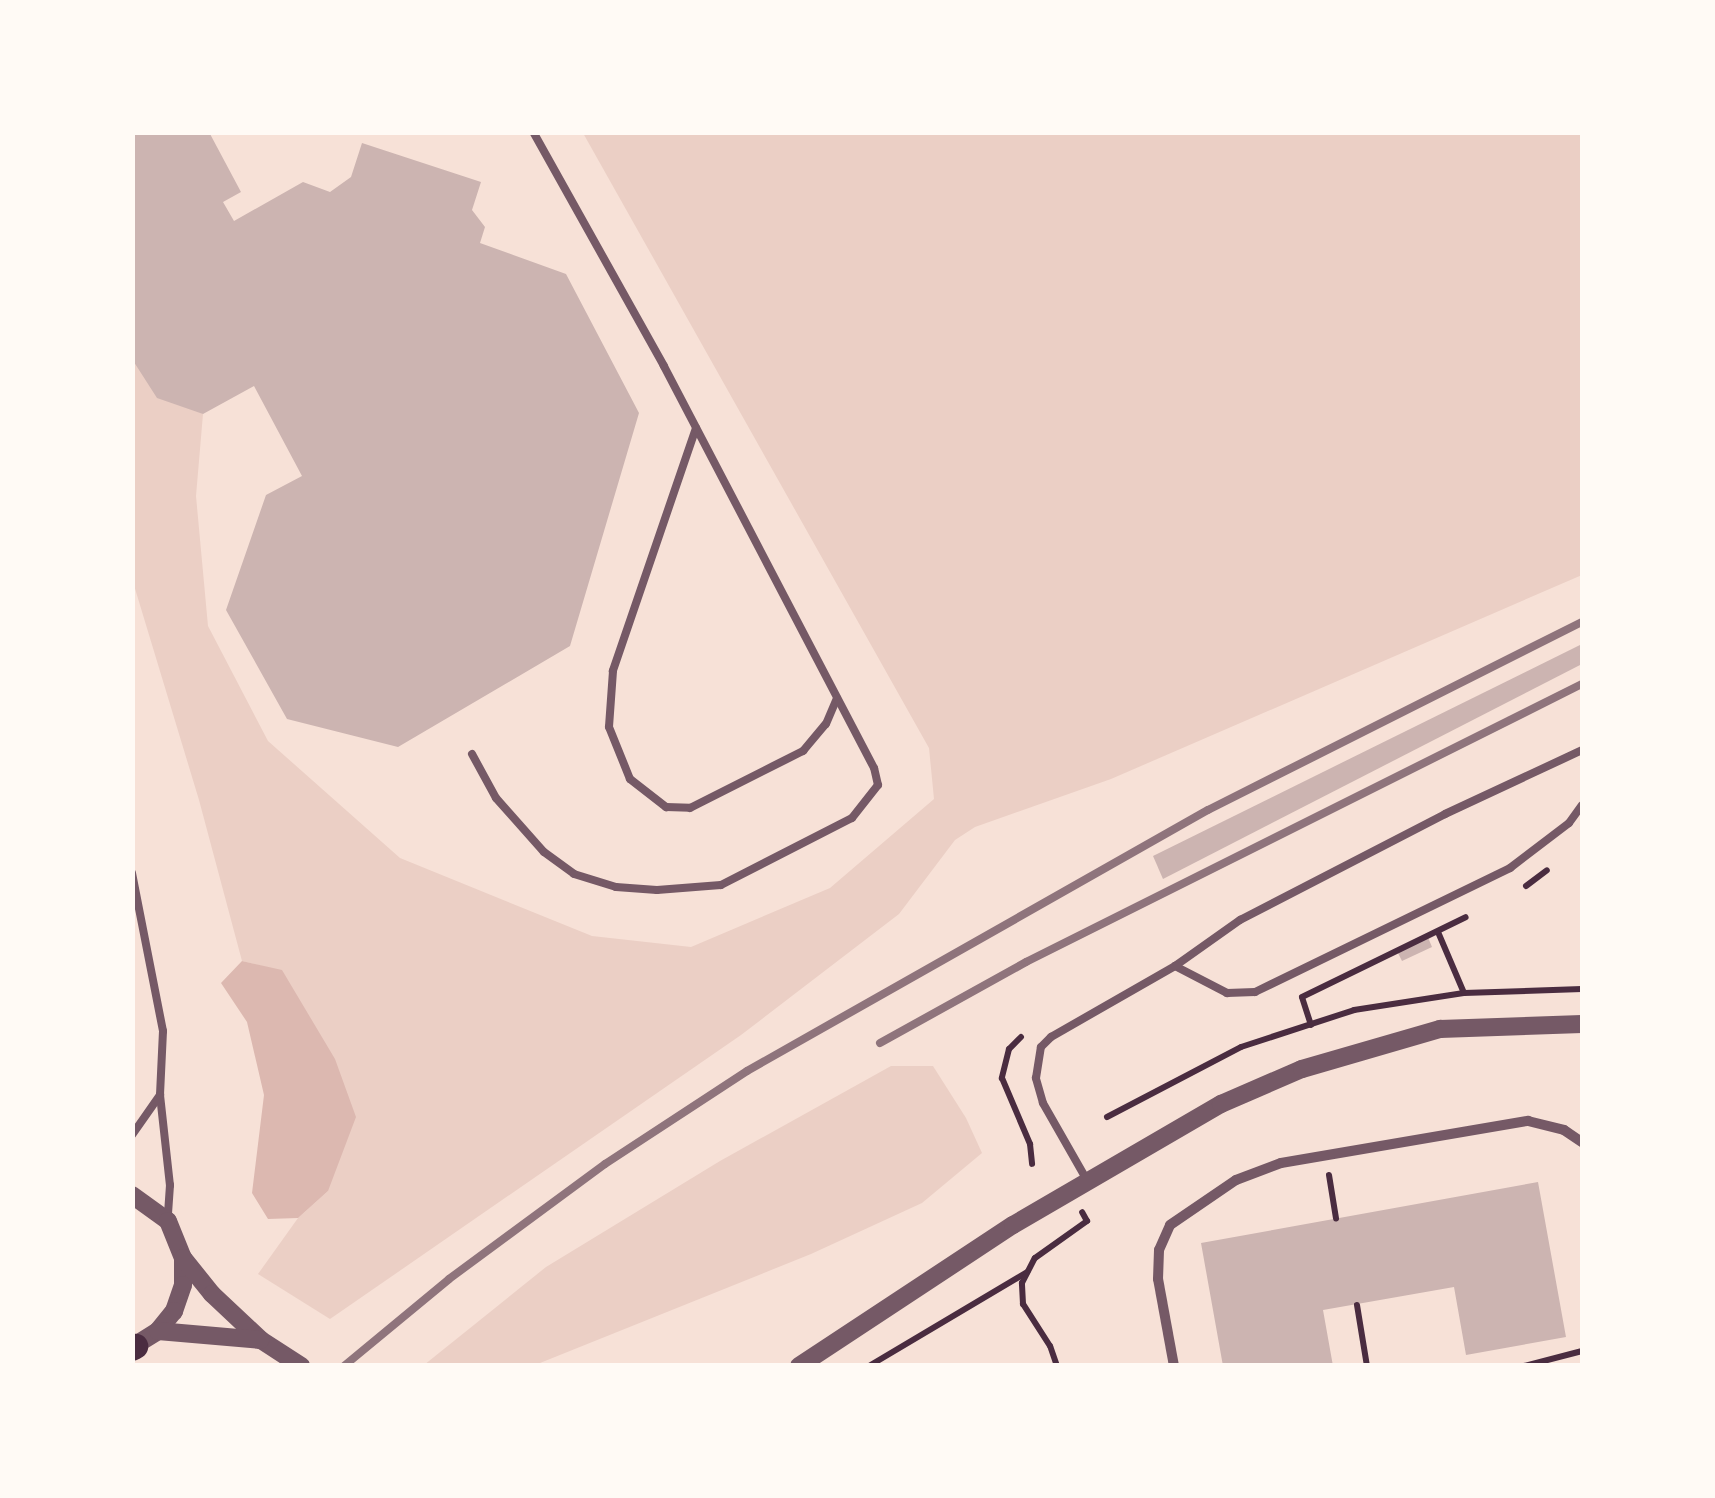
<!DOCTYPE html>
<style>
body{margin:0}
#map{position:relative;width:1715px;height:1498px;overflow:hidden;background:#f7e1d7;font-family:Overpass,sans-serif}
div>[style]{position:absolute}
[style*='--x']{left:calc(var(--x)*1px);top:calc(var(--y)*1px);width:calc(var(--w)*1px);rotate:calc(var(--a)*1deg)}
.green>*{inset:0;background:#ebcfc5}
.water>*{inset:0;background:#dcb8b0}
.building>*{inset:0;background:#ccb4b1}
.path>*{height:6px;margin:-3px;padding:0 3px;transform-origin:3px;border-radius:3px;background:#4a2c40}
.service>*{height:8px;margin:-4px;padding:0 4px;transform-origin:4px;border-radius:4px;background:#755966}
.minor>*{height:10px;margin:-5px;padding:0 5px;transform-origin:5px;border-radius:5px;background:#755966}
.tertiary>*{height:18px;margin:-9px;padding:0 9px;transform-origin:9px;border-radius:9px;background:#755966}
.trunk>*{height:25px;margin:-12.5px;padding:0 12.5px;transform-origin:12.5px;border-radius:12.5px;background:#4a2c40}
.rail>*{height:8px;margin:-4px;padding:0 4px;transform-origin:4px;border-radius:4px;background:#8f747c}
span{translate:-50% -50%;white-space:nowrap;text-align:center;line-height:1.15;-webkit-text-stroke:9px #fffaf5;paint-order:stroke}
.frame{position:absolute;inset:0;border:135px solid #fffaf5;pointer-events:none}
</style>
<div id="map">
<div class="green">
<i style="clip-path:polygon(583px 133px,1582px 133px,1582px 575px,1111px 779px,975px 827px,955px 840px,899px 914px,741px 1035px,330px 1319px,258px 1274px,298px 1218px,328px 1191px,282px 971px,242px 961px,199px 800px,133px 582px,132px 359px,203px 414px,196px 496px,208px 626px,268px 741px,400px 858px,592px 936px,691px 947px,830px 888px,934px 799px,929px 748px)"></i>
<i style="clip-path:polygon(891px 1066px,933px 1066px,966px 1118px,982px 1153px,922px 1203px,811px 1254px,535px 1365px,424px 1365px,546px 1267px,720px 1161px)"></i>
</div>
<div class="water">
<i style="clip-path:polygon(242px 961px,282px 970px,335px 1059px,356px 1117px,328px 1191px,298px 1218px,268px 1219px,252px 1193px,264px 1095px,247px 1022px,221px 983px)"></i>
</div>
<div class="building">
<i style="clip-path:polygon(132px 132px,209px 132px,241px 192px,223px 202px,234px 221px,303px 182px,330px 192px,351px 177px,362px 143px,481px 182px,472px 210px,485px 227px,480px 243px,566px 274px,639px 413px,570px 646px,398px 747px,287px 719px,226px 610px,266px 495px,302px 476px,254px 386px,203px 414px,157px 398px,132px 359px)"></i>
<i style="clip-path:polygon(1582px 644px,1582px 664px,1163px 879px,1153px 856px)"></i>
<i style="clip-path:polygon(1427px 935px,1432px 947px,1402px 961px,1396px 949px)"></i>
<i style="clip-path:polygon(1538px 1182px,1566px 1337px,1466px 1355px,1454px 1287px,1323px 1310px,1333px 1366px,1223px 1366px,1201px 1243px)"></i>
</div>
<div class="path">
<i style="--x:1526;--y:886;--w:26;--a:-37"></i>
<i style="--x:1438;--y:932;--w:66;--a:66.9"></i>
<i style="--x:1311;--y:1025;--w:29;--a:-108"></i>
<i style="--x:1302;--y:997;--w:182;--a:-26"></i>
<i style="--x:1021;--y:1037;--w:17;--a:135"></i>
<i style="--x:1009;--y:1049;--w:30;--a:104"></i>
<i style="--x:1002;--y:1078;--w:72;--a:67"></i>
<i style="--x:1030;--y:1144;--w:20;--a:84"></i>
<i style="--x:1107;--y:1117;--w:151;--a:-27.6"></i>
<i style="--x:1241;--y:1047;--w:119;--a:-18.1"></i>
<i style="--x:1354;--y:1010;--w:111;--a:-8.8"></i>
<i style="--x:1464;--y:993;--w:118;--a:-1.9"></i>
<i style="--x:1329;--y:1175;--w:44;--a:80.8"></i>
<i style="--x:1357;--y:1305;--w:62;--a:80.7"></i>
<i style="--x:869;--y:1366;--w:184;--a:-30.7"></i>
<i style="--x:1057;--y:1366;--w:21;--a:-109"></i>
<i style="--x:1050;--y:1346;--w:50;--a:-122.7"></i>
<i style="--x:1023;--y:1304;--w:21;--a:-93"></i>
<i style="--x:1022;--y:1283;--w:28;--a:-63"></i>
<i style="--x:1035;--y:1258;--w:64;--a:-35.4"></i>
<i style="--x:1087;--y:1221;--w:10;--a:-119"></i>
<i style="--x:1524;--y:1366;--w:60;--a:-14.5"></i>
</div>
<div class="service">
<i style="--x:696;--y:428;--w:257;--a:108.9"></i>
<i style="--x:613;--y:671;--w:56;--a:94.1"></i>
<i style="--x:609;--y:727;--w:56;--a:68"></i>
<i style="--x:630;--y:779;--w:46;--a:37.9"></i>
<i style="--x:666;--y:807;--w:24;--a:2"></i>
<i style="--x:690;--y:808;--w:127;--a:-26.8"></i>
<i style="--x:803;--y:751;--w:35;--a:-50"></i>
<i style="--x:826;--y:724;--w:28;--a:-67"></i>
<i style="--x:472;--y:754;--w:50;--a:61.4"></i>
<i style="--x:496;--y:798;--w:72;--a:48.4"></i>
<i style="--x:544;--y:852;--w:37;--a:36"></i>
<i style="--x:574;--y:874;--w:44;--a:17.2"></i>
<i style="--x:616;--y:887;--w:41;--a:4.2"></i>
<i style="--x:657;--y:890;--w:64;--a:-4.5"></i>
<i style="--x:721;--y:885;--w:147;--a:-27.1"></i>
<i style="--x:852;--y:818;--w:42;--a:-51.8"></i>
<i style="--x:878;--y:785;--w:17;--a:-103"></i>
<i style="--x:874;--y:768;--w:454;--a:-117.6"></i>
<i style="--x:664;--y:366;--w:268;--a:-119.2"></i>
<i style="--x:132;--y:873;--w:161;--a:78.9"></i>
<i style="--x:163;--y:1031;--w:64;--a:92.7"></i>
<i style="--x:160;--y:1095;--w:91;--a:83.7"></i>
<i style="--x:170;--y:1185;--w:32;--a:94"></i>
<i style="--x:1175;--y:966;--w:59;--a:27.4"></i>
<i style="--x:1227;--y:993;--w:28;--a:-2"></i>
<i style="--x:1255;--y:992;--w:284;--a:-25.9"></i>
<i style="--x:1510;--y:868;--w:74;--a:-37.3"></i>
<i style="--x:1569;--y:823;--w:22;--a:-54"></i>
<i style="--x:132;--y:1135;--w:49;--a:-55"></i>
<i style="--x:1088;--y:1182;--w:91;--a:-119.7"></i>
<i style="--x:1043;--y:1103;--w:26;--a:-106"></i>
<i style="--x:1036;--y:1078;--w:31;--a:-81"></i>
<i style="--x:1041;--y:1047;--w:14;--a:-45"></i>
<i style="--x:1051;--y:1037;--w:143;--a:-29.8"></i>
<i style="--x:1175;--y:966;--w:80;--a:-35.3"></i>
<i style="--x:1240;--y:920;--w:231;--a:-27.3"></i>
<i style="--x:1445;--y:814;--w:151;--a:-25"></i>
</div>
<div class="minor">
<i style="--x:1174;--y:1366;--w:88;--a:-100.4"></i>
<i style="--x:1158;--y:1279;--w:29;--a:-88"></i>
<i style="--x:1159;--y:1250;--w:27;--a:-66"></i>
<i style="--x:1170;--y:1225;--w:80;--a:-34.3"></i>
<i style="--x:1236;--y:1180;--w:48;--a:-20.7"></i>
<i style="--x:1281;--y:1163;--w:251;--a:-9.7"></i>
<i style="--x:1528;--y:1121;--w:37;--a:14"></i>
<i style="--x:1564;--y:1130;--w:22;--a:34"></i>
</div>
<div class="tertiary">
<i style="--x:132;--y:1195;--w:44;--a:35.8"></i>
<i style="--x:168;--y:1221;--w:40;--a:68"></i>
<i style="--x:183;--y:1258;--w:27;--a:90"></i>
<i style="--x:183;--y:1285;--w:28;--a:109"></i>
<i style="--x:174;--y:1311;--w:26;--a:129"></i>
<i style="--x:158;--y:1331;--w:31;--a:148"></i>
<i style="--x:183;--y:1258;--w:46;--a:51.1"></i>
<i style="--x:212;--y:1294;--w:67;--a:43.2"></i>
<i style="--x:261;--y:1340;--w:48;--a:33"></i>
<i style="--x:158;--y:1331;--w:103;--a:5"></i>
<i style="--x:799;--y:1366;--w:256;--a:-33.4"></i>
<i style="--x:1013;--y:1225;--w:241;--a:-30.2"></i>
<i style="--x:1221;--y:1104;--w:88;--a:-23.4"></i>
<i style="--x:1302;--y:1069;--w:144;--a:-16.2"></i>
<i style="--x:1440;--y:1029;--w:142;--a:-2"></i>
</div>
<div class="trunk">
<i style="--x:132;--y:1348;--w:4;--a:-34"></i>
</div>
<div class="rail">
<i style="--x:880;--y:1043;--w:167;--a:-29"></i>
<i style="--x:1026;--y:962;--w:622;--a:-26.57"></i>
<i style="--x:344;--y:1366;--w:136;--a:-39.6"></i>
<i style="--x:449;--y:1279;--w:194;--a:-36.4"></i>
<i style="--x:605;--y:1164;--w:170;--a:-33.2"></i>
<i style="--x:747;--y:1071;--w:530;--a:-29.52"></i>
<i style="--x:1208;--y:810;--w:419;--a:-26.7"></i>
</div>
<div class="frame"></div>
</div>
